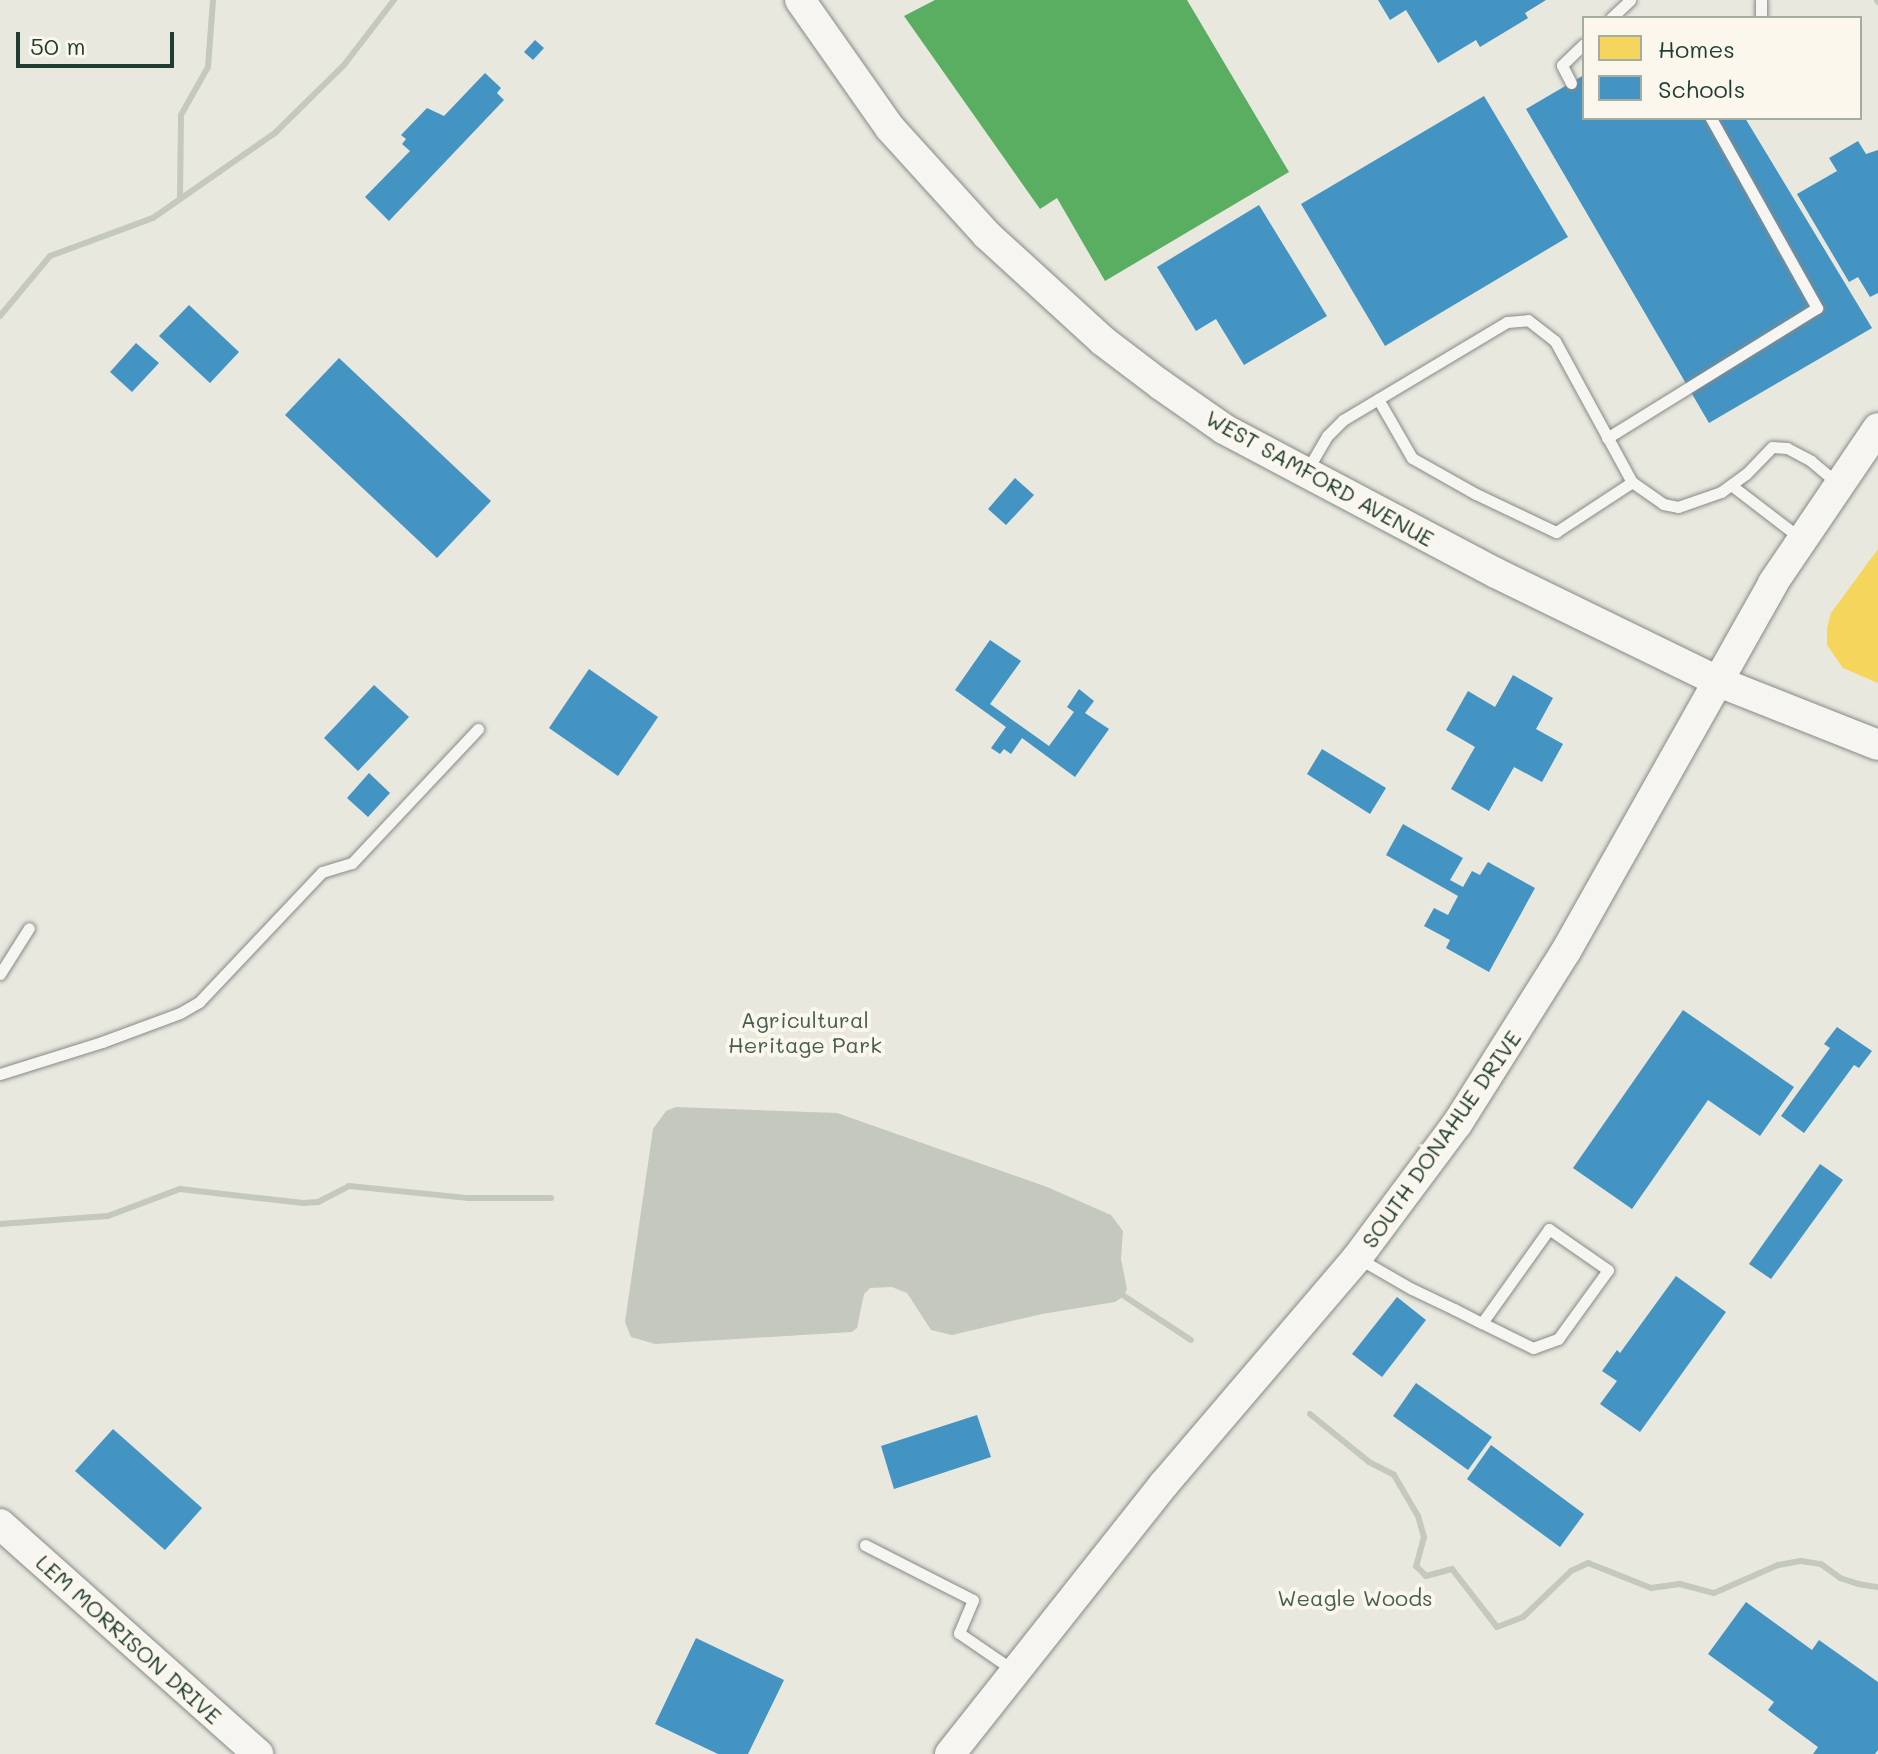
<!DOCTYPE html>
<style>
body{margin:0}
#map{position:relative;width:1878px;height:1754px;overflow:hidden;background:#f8f6f0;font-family:Mali,sans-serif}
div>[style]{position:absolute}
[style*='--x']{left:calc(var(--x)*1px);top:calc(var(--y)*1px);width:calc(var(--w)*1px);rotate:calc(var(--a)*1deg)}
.built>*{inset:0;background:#e8e8df}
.water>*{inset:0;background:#c4c8bf}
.homes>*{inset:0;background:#f6d55c}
.schools>*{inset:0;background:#4393c3}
.public>*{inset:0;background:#5aae61}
.stream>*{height:6px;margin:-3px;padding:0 3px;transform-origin:3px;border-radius:3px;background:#c4c8bf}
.roads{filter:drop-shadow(0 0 2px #868b86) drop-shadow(0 0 2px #868b86)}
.lane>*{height:11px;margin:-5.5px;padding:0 5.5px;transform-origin:5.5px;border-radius:5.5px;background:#f6f5f1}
.secondary>*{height:30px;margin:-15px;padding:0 15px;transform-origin:15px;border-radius:15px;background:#f6f5f1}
span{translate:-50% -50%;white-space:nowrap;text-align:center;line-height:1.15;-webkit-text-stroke:8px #fbf7ec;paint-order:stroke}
.street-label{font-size:22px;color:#1f3d34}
.park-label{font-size:22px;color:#455d53}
.legend{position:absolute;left:1582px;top:16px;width:280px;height:104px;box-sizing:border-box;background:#fbf7ec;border:2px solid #a3ada2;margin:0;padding:10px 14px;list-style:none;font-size:24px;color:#1f3d34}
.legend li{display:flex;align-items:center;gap:16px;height:40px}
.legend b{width:40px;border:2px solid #a3ada2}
.scale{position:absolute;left:16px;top:32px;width:158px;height:36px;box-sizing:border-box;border:4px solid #1f3d34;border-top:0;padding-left:10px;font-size:24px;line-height:28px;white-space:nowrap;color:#1f3d34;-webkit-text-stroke:6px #fbf7ec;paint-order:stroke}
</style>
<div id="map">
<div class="built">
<i style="clip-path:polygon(evenodd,0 0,1878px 0,1878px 1754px,0 1754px,0 0,1584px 18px,1860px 18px,1860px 118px,1584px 118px,1584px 18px)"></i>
</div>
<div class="water">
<i style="clip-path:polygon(676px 1107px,837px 1113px,1047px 1187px,1111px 1215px,1123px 1231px,1121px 1259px,1127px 1289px,1124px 1296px,1115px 1302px,1042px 1314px,952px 1335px,931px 1330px,907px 1293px,892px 1287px,870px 1288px,864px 1294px,857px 1328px,852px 1332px,655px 1344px,631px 1337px,625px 1322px,653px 1129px,666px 1111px)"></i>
</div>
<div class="homes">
<i style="clip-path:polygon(1878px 549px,1878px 683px,1843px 668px,1827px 645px,1827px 628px,1831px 613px)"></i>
</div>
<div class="schools">
<i style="clip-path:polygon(1378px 0,1546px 0,1525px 13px,1528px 18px,1480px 47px,1476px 40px,1438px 63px,1406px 10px,1390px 20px)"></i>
<i style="clip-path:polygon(535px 40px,544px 48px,533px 60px,524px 52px)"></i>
<i style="clip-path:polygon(485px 73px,501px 88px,497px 93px,504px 100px,389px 221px,365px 197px,410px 151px,402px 144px,406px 139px,401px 135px,427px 108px,444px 116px)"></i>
<i style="clip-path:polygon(1584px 75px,1584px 118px,1745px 118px,1872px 328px,1709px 423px,1526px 109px)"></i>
<i style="clip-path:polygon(1484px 96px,1568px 237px,1385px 346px,1301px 204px)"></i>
<i style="clip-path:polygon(1858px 141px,1866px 154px,1878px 150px,1878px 293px,1870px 297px,1858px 277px,1849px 282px,1797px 194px,1837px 171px,1829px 158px)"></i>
<i style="clip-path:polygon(1259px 205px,1327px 316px,1244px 365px,1216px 319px,1196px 331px,1157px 267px)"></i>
<i style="clip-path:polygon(189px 305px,239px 352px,210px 383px,159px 336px)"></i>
<i style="clip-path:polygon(136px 343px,159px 363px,132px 392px,110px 372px)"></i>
<i style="clip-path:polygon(339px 358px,491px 501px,437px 558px,285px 415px)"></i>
<i style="clip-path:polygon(1015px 478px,1034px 495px,1006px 525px,988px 509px)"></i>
<i style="clip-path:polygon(990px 640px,1021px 661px,990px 704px,1049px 746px,1074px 712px,1067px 707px,1079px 689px,1094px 701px,1085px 713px,1109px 729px,1075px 777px,1022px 738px,1011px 754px,1004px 749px,1000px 754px,991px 748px,1006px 727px,955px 690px)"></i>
<i style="clip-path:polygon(589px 669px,658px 717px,618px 776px,549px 728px)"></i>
<i style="clip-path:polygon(1513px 675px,1553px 698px,1536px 729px,1563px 744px,1542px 782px,1514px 767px,1489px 811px,1451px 789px,1475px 747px,1446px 730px,1468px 691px,1495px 707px)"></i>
<i style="clip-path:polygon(374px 685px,409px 717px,358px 771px,324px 738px)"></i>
<i style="clip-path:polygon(1322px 749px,1386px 788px,1370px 814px,1307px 774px)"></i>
<i style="clip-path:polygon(369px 773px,390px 793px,368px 817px,347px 798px)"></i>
<i style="clip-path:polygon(1403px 824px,1463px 858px,1450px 880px,1463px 887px,1472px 871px,1480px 875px,1488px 862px,1535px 888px,1489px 972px,1446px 948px,1450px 940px,1424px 926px,1434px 908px,1448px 915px,1458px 896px,1386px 855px)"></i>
<i style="clip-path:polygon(1683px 1010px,1794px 1087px,1760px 1136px,1708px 1100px,1632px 1209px,1573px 1168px)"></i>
<i style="clip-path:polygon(1837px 1027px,1872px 1051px,1859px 1068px,1854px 1065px,1804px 1133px,1781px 1116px,1830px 1048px,1824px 1044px)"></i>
<i style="clip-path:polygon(1820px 1164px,1843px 1180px,1771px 1279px,1749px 1264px)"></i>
<i style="clip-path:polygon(1676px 1276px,1726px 1312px,1640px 1432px,1600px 1404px,1617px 1381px,1602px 1371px,1617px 1350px,1620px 1353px)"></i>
<i style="clip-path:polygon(1397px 1297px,1426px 1320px,1382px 1377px,1352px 1354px)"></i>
<i style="clip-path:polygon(1416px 1383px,1492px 1437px,1468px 1470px,1393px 1416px)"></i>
<i style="clip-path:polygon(977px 1415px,991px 1457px,894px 1489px,881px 1446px)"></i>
<i style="clip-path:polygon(113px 1429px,202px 1508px,165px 1550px,75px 1471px)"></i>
<i style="clip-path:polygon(1491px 1445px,1584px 1514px,1560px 1547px,1467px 1479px)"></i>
<i style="clip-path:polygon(1746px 1602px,1812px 1650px,1819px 1640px,1878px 1682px,1878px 1750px,1875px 1754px,1813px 1754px,1818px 1747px,1768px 1710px,1774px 1702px,1708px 1654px)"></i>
<i style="clip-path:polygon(696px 1638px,784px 1680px,748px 1754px,718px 1754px,655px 1724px)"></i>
</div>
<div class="public">
<i style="clip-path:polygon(935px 0,1187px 0,1289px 172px,1105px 281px,1057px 198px,1040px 209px,904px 16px)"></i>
</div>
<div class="stream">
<i style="--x:1877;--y:0;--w:2;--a:63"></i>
<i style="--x:180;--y:198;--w:83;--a:-89.3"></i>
<i style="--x:181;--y:115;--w:55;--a:-60.6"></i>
<i style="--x:208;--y:67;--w:67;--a:-85.7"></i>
<i style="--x:0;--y:316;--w:78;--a:-50.2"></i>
<i style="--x:50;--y:256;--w:110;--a:-20.3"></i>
<i style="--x:153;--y:218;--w:149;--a:-34.9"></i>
<i style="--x:275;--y:133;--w:97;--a:-44.6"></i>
<i style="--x:344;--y:65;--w:82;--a:-52.4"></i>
<i style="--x:0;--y:1224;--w:108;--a:-4.2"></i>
<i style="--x:108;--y:1216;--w:77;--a:-20.6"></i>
<i style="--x:180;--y:1189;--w:124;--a:6.5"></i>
<i style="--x:303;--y:1203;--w:15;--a:-4"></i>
<i style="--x:318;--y:1202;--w:35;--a:-27"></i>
<i style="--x:349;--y:1186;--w:120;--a:5.8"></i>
<i style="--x:468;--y:1198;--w:83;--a:0"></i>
<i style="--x:1124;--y:1296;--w:80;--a:33.3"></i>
<i style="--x:1310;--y:1414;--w:76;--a:39.1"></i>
<i style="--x:1369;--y:1462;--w:28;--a:27"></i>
<i style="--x:1394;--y:1475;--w:48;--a:59.7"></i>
<i style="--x:1418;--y:1516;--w:22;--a:74"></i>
<i style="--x:1424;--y:1537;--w:30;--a:105"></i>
<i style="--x:1416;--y:1566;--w:14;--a:45"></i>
<i style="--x:1426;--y:1576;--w:27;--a:-15"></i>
<i style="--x:1452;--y:1569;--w:73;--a:52.2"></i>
<i style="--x:1497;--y:1627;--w:28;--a:-21"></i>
<i style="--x:1523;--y:1617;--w:66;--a:-43.8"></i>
<i style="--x:1571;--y:1571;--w:19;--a:-25"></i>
<i style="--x:1588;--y:1563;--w:68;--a:21.6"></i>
<i style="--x:1651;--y:1588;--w:29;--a:-8"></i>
<i style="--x:1680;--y:1584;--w:35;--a:15"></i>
<i style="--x:1714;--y:1593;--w:70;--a:-23.6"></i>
<i style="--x:1778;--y:1565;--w:23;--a:-10"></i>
<i style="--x:1801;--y:1561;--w:20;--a:9"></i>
<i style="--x:1821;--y:1564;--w:24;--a:36"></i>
<i style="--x:1840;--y:1578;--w:19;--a:18"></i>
<i style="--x:1858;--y:1584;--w:20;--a:9"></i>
</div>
<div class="roads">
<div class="lane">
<i style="--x:1611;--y:18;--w:26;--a:-43"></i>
<i style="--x:1761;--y:18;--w:18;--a:-90"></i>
<i style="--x:1571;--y:83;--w:20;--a:-117"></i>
<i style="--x:1562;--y:65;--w:30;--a:-44"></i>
<i style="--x:1378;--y:399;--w:68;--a:60"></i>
<i style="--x:1412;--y:458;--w:73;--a:29.4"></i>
<i style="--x:1476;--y:494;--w:89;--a:25.4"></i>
<i style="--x:1556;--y:532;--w:91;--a:-33.3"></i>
<i style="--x:1607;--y:438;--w:247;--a:-31.8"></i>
<i style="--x:1817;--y:308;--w:218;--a:-119.2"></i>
<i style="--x:1306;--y:472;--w:42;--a:-59.7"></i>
<i style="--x:1327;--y:436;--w:23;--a:-45"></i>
<i style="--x:1343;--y:420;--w:191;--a:-30.9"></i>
<i style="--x:1507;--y:322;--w:21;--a:-5"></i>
<i style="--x:1528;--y:320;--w:34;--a:38"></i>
<i style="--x:1555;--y:341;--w:161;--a:61.4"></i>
<i style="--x:1632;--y:482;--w:38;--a:35"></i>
<i style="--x:1663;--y:504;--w:15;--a:11"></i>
<i style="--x:1678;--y:507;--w:46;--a:-19.2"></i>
<i style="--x:1721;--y:492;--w:31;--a:-36"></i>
<i style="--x:1746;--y:474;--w:37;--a:-46"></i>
<i style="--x:1772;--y:447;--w:15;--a:4"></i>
<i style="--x:1787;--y:448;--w:27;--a:28"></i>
<i style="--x:1811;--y:461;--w:35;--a:40"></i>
<i style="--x:1731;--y:485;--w:87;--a:37.5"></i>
<i style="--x:0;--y:974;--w:54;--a:-57.8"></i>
<i style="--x:0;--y:1074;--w:107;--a:-17.4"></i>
<i style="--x:102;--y:1042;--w:83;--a:-20.4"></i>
<i style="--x:180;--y:1013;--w:22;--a:-30"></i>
<i style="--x:199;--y:1002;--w:179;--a:-46.6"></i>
<i style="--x:322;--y:872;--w:31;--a:-17"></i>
<i style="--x:352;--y:863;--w:184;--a:-46.8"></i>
<i style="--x:1358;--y:1258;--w:62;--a:29.9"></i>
<i style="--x:1412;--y:1289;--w:47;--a:25.5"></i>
<i style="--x:1454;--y:1309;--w:31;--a:27"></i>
<i style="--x:1482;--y:1323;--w:57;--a:26.1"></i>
<i style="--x:1533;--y:1348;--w:27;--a:-20"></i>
<i style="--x:1558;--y:1339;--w:85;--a:-54.1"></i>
<i style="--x:1608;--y:1270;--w:72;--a:-145.2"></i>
<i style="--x:1549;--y:1229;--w:115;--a:125.5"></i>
<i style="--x:865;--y:1545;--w:121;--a:27"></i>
<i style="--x:973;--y:1600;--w:36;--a:113"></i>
<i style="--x:959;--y:1633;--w:65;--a:34.4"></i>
</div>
<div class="secondary">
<i style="--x:800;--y:0;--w:156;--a:54.9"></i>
<i style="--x:890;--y:128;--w:144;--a:47.8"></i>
<i style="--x:987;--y:235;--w:157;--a:42.4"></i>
<i style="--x:1103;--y:341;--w:73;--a:37.2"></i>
<i style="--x:1161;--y:385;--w:77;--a:34.9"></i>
<i style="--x:1224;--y:429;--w:308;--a:27.9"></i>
<i style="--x:1496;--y:573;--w:248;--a:26"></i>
<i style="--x:1719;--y:682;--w:171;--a:21.6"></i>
<i style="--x:0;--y:1524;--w:346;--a:41.7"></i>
<i style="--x:950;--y:1754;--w:345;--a:-51.6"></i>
<i style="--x:1164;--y:1484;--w:297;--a:-49.5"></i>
<i style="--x:1357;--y:1258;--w:167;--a:-53.3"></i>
<i style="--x:1457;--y:1124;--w:204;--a:-57.8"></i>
<i style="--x:1566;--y:951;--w:422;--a:-60.6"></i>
<i style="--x:1773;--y:583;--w:187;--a:-55.9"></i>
</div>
</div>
<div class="street-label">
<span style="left:1320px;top:478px;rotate:29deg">WEST SAMFORD AVENUE</span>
<span style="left:1441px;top:1139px;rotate:-55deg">SOUTH DONAHUE DRIVE</span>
<span style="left:129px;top:1639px;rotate:42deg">LEM MORRISON DRIVE</span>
</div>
<div class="park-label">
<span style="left:805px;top:1032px">Agricultural<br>Heritage Park</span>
<span style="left:1355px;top:1598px">Weagle Woods</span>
</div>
<ul class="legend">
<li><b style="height:22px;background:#f6d55c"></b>Homes</li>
<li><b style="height:22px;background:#4393c3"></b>Schools</li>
</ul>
<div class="scale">50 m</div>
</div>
